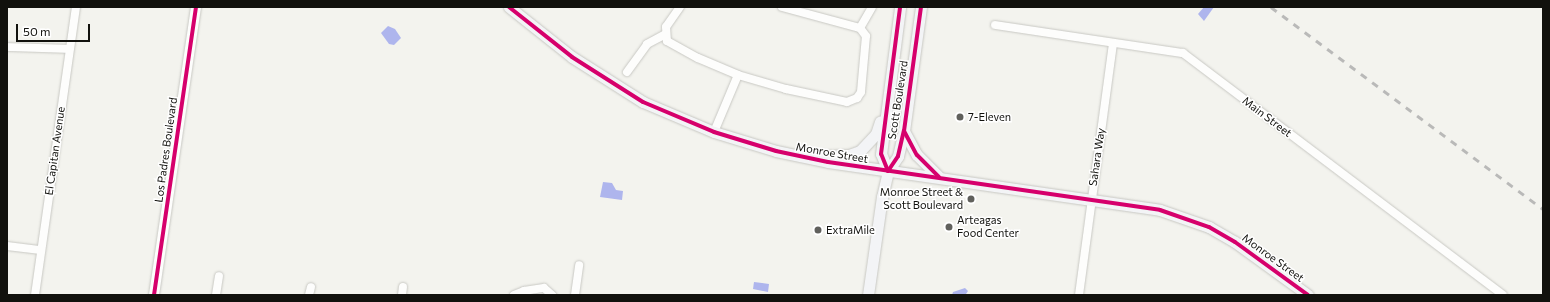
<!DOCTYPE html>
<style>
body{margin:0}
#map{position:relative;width:1550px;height:302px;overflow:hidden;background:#f3f3ee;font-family:Commissioner,sans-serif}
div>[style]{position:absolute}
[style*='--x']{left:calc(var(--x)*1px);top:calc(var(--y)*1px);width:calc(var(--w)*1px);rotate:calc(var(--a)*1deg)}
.water>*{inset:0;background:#aeb5ed}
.roads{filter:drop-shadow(0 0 1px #c8c8c3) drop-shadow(0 0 1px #c8c8c3)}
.minor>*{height:8px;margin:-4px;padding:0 4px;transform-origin:4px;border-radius:4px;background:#fdfdfc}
.tertiary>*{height:10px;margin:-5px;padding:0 5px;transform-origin:5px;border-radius:5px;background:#fdfdfc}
.secondary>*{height:11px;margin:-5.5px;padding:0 5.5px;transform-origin:5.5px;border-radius:5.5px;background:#f3f4f6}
.rail>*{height:3px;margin-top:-1.5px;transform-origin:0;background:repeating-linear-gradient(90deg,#b9b9b8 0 7px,transparent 0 14px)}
.cycleway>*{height:4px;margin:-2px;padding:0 2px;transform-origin:2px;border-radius:2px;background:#d6006c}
.dots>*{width:11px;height:11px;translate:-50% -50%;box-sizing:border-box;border:2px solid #fff;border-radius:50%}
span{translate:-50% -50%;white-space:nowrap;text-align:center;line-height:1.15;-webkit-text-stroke:3px #fff;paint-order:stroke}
.street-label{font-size:11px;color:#11110d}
.poi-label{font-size:11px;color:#11110d}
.left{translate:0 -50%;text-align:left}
.right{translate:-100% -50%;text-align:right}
.frame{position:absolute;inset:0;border:8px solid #11110d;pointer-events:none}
.scale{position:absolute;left:16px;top:24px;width:74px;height:18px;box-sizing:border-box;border:2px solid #11110d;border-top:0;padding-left:5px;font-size:12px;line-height:14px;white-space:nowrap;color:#11110d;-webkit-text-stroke:3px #fff;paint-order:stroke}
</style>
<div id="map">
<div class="water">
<i style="clip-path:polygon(1204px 7px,1214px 7px,1204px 21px,1198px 14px)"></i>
<i style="clip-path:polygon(388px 26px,395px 29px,401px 38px,394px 45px,389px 44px,381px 33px)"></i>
<i style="clip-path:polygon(603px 182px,612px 183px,616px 190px,623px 191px,622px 200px,600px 197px)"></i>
<i style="clip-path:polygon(754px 282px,769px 284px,768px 292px,753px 289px)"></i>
<i style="clip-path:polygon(965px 288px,968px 291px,966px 294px,952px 295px,953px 292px)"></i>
</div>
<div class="roads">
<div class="minor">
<i style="--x:680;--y:7;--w:24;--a:125"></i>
<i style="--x:666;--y:27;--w:14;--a:86"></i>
<i style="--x:667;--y:41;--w:35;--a:29"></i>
<i style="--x:698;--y:58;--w:43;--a:23"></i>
<i style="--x:738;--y:75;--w:50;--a:16.3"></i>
<i style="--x:786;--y:89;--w:62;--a:12"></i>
<i style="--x:847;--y:102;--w:11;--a:-22"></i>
<i style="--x:857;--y:98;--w:7;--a:-56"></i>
<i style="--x:861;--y:92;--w:56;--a:-84.9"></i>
<i style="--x:866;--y:36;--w:10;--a:-127"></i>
<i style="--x:782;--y:7;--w:81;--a:15.1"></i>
<i style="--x:995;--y:25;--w:190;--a:8.5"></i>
<i style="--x:1183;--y:53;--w:401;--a:37.1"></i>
<i style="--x:860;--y:28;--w:24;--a:-60"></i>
<i style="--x:7;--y:47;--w:62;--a:1.8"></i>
<i style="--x:627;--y:72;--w:34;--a:-54"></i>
<i style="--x:647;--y:44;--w:21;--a:-28"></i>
<i style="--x:714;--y:132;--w:62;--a:-67.2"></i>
<i style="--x:7;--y:246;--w:34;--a:7"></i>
<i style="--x:35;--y:295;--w:291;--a:-81.9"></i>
<i style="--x:216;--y:295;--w:19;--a:-81"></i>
<i style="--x:309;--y:295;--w:8;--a:-76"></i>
<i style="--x:402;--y:295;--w:8;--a:-83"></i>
<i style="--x:514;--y:295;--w:11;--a:-22"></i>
<i style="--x:524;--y:291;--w:20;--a:-9"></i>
<i style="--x:544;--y:288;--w:11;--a:41"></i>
<i style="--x:575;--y:295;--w:30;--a:-82"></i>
<i style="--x:1079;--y:295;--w:254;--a:-82.3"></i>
</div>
<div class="tertiary">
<i style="--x:154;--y:295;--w:291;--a:-81.7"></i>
</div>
<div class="secondary">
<i style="--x:509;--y:7;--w:80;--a:38.4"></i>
<i style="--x:572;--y:57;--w:84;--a:32.4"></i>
<i style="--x:643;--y:102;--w:77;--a:22.9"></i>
<i style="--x:714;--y:132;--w:65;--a:17"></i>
<i style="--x:776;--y:151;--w:53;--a:11.9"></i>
<i style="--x:828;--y:162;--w:335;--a:8.2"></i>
<i style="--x:1160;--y:210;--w:52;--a:19.1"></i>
<i style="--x:1209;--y:227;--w:30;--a:30"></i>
<i style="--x:1235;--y:242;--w:90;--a:36"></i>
<i style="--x:904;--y:131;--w:27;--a:62"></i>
<i style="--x:917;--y:155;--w:31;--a:45"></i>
<i style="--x:820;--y:156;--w:29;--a:-2"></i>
<i style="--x:849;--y:155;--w:12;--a:-20"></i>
<i style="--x:860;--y:151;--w:23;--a:-47"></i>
<i style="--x:876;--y:134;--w:13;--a:-72"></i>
<i style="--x:888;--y:171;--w:18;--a:-112"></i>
<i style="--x:881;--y:154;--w:148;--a:-82.6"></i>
<i style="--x:868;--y:295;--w:99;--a:-81.9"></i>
<i style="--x:882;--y:197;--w:27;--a:-77"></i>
<i style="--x:888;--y:171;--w:18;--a:-56"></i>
<i style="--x:898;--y:156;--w:26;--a:-77"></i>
<i style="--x:904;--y:131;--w:125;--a:-82.2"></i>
</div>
</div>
<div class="rail">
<i style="--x:1271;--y:7;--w:339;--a:36.6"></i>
</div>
<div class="cycleway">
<i style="--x:509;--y:7;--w:80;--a:38.4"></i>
<i style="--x:572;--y:57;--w:84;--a:32.4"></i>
<i style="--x:643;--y:102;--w:77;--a:22.9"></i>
<i style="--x:714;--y:132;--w:65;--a:17"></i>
<i style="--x:776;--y:151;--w:53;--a:11.9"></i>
<i style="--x:828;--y:162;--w:335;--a:8.2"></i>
<i style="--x:1160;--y:210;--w:52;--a:19.1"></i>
<i style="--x:1209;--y:227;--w:30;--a:30"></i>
<i style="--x:1235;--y:242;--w:90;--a:36"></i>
<i style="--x:904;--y:131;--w:27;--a:62"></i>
<i style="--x:917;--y:155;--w:31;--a:45"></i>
<i style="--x:888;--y:171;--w:18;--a:-56"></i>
<i style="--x:898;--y:156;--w:26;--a:-77"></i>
<i style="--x:904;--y:131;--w:125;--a:-82.2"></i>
<i style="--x:888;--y:171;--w:18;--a:-112"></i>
<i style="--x:881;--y:154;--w:148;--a:-82.6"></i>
<i style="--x:154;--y:295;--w:291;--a:-81.7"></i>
</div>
<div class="dots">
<i style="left:960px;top:117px;background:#60605c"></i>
<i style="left:971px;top:199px;background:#60605c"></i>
<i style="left:949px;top:227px;background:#60605c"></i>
<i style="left:818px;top:230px;background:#60605c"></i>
</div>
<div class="street-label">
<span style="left:898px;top:100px;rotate:-81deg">Scott Boulevard</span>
<span style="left:1267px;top:117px;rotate:37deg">Main Street</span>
<span style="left:166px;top:150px;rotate:-82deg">Los Padres Boulevard</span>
<span style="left:55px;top:151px;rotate:-82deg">El Capitan Avenue</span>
<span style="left:832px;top:153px;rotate:10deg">Monroe Street</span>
<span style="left:1097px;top:157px;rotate:-82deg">Sahara Way</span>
<span style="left:1273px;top:258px;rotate:36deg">Monroe Street</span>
</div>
<div class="poi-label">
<span class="left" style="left:968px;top:117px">7-Eleven</span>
<span class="right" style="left:963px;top:199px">Monroe Street &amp;<br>Scott Boulevard</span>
<span class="left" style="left:957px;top:227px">Arteagas<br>Food Center</span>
<span class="left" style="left:826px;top:230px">ExtraMile</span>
</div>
<div class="frame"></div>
<div class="scale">50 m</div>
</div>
